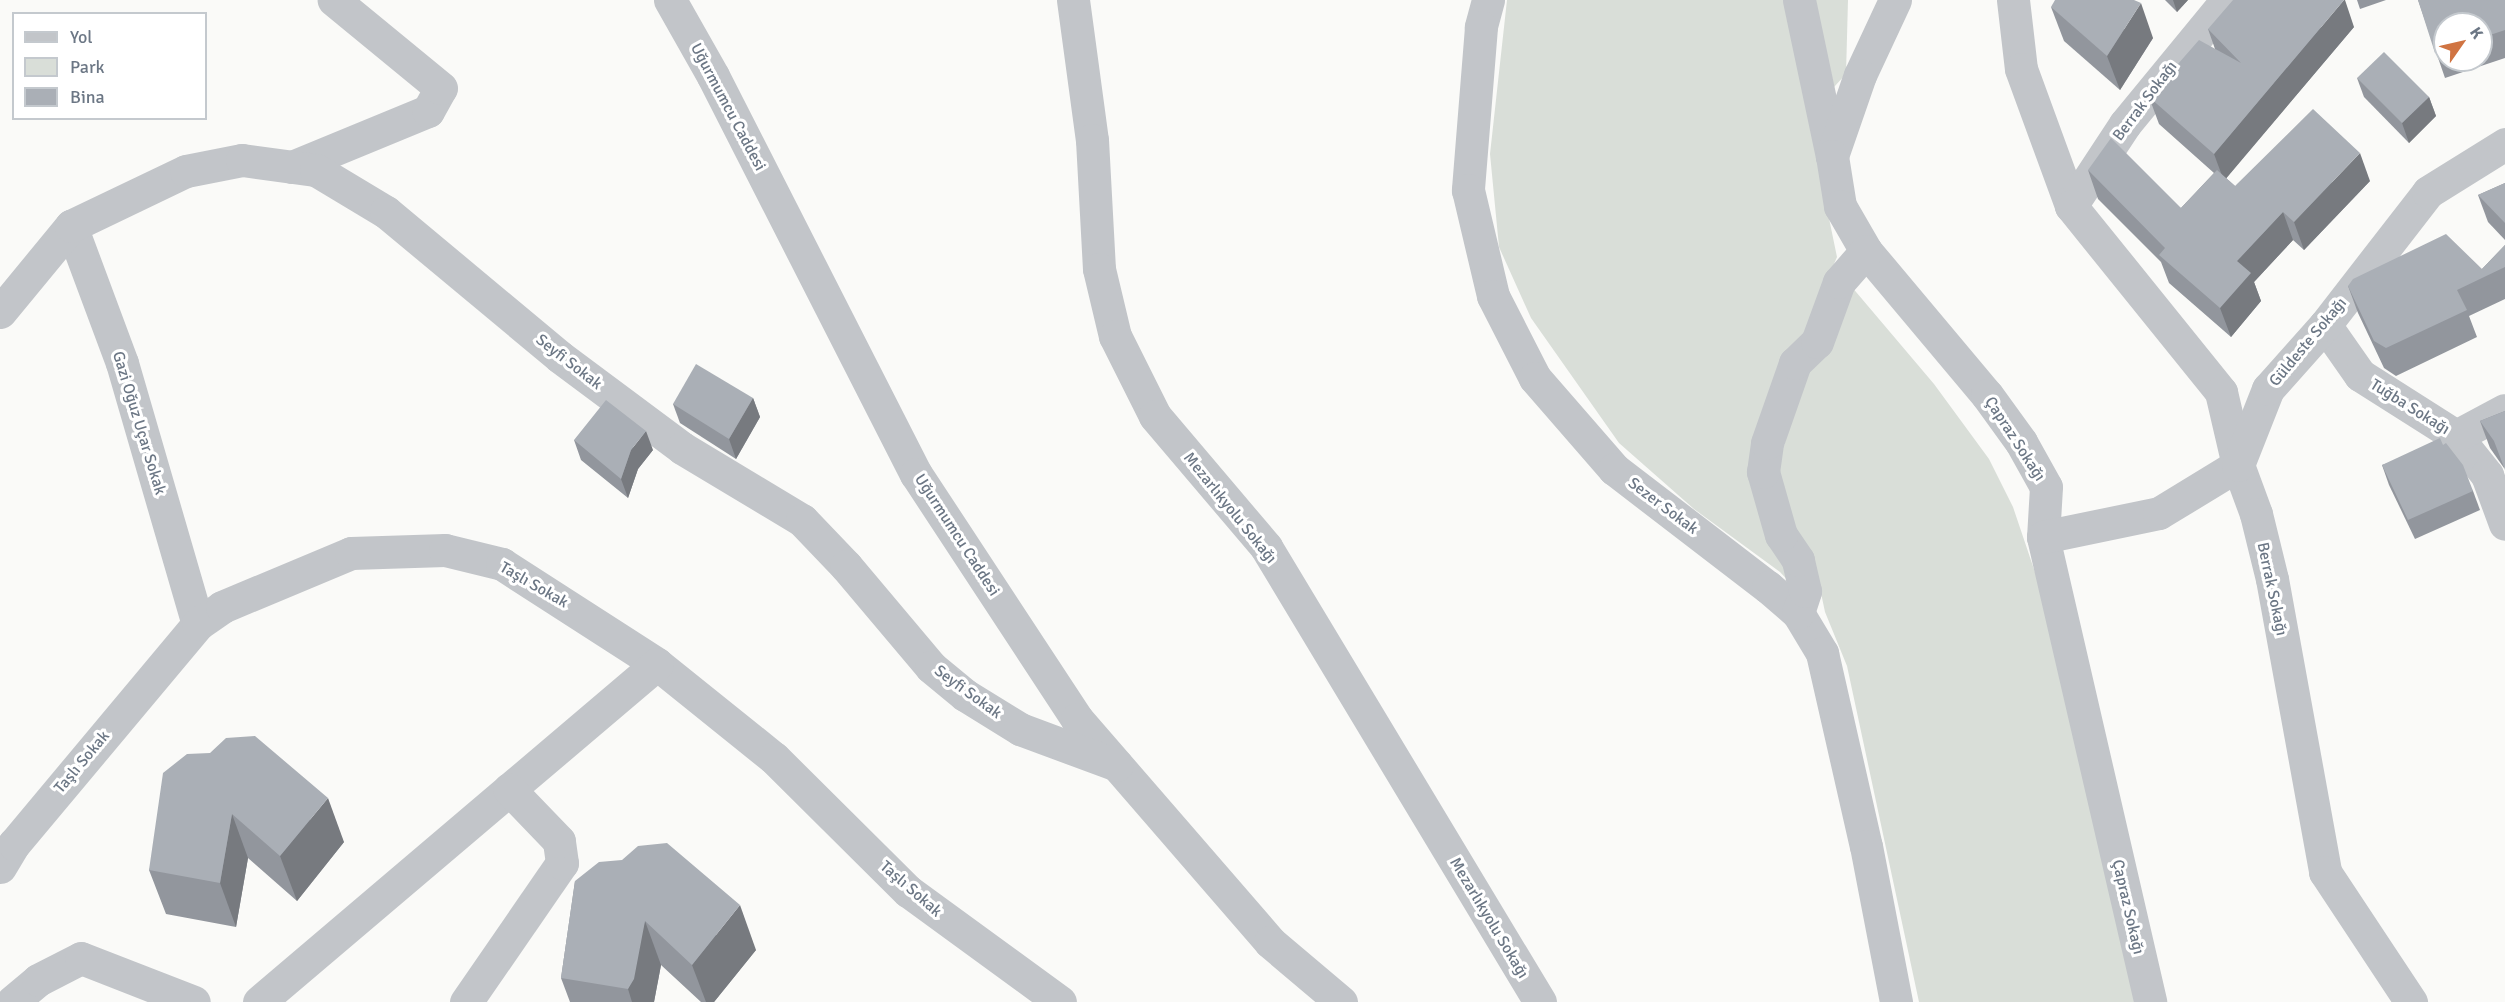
<!DOCTYPE html>
<meta charset="utf-8">
<style>
body{margin:0}
#map{position:relative;width:2505px;height:1002px;overflow:hidden;background:#fafaf8;font-family:Signika,sans-serif}
div>[style]{position:absolute}
[style*='--x']{left:calc(var(--x)*1px);top:calc(var(--y)*1px);width:calc(var(--w)*1px);rotate:calc(var(--a)*1deg)}
.green>*{inset:0;background:#d9ded8}
.street>*{height:33px;margin:-16.5px;padding:0 16.5px;transform-origin:16.5px;border-radius:16.5px;background:#c2c5c9}
.wall>*{inset:0;background:#92969d}
.shaded-wall>*{inset:0;background:#777a7f}
.building>*{inset:0;background:#aaafb6}
span{translate:-50% -50%;white-space:nowrap;text-align:center;line-height:1.15;-webkit-text-stroke:6px #fff;paint-order:stroke}
.street-label{font-size:16px;color:#6c7785}
.legend{position:absolute;left:12px;top:12px;width:195px;height:108px;box-sizing:border-box;background:#fff;border:2px solid #c4c9ce;margin:0;padding:8px 10px;list-style:none;font-size:18px;color:#6c7785}
.legend li{display:flex;align-items:center;gap:12px;height:30px}
.legend b{width:30px;border:2px solid #c4c9ce}
.north{position:absolute;left:2433px;top:12px;width:60px;height:60px;box-sizing:border-box;background:#fff;border:2px solid #c4c9ce;border-radius:50%;rotate:56deg;font-size:16px;font-weight:700;line-height:24px;text-align:center;color:#6c7785}
.north::after{content:'';display:block;margin:auto;width:21px;height:27px;background:#d07442;clip-path:polygon(50% 0,100% 100%,50% 72%,0 100%)}
</style>
<div id="map">
<div class="green">
<i style="clip-path:polygon(1507px 0,1784px 0,1837px 257px,1749px 460px,1794px 587px,1780px 572px,1694px 509px,1619px 443px,1531px 318px,1499px 247px,1490px 154px)"></i>
<i style="clip-path:polygon(1815px 0,1848px 0,1846px 74px,1834px 87px)"></i>
<i style="clip-path:polygon(1851px 286px,1934px 384px,1989px 459px,2013px 507px,2038px 581px,2136px 1002px,1919px 1002px,1847px 666px,1825px 612px,1814px 560px,1792px 532px,1777px 472px,1804px 371px)"></i>
</div>
<div class="street">
<i style="--x:670;--y:0;--w:87;--a:60.5"></i>
<i style="--x:713;--y:76;--w:447;--a:63"></i>
<i style="--x:916;--y:474;--w:293;--a:56.7"></i>
<i style="--x:1077;--y:719;--w:295;--a:49.1"></i>
<i style="--x:1270;--y:942;--w:93;--a:40.2"></i>
<i style="--x:1073;--y:0;--w:141;--a:82.3"></i>
<i style="--x:1092;--y:140;--w:129;--a:86.9"></i>
<i style="--x:1099;--y:269;--w:69;--a:76.6"></i>
<i style="--x:1115;--y:336;--w:89;--a:63.4"></i>
<i style="--x:1155;--y:416;--w:172;--a:49.7"></i>
<i style="--x:1266;--y:547;--w:531;--a:58.94"></i>
<i style="--x:1488;--y:0;--w:28;--a:105"></i>
<i style="--x:1481;--y:27;--w:164;--a:94.6"></i>
<i style="--x:1468;--y:190;--w:109;--a:76.7"></i>
<i style="--x:1493;--y:296;--w:92;--a:62.9"></i>
<i style="--x:1535;--y:378;--w:121;--a:49"></i>
<i style="--x:1614;--y:469;--w:194;--a:37.5"></i>
<i style="--x:1768;--y:587;--w:40;--a:41"></i>
<i style="--x:1798;--y:613;--w:47;--a:59"></i>
<i style="--x:1822;--y:653;--w:198;--a:77.2"></i>
<i style="--x:1866;--y:846;--w:159;--a:79.1"></i>
<i style="--x:1799;--y:0;--w:159;--a:78.1"></i>
<i style="--x:1895;--y:0;--w:83;--a:115"></i>
<i style="--x:1860;--y:75;--w:86;--a:109.1"></i>
<i style="--x:1832;--y:156;--w:51;--a:80.9"></i>
<i style="--x:1840;--y:206;--w:52;--a:60"></i>
<i style="--x:1866;--y:251;--w:188;--a:50"></i>
<i style="--x:1987;--y:395;--w:58;--a:54.1"></i>
<i style="--x:2021;--y:442;--w:51;--a:60.9"></i>
<i style="--x:2046;--y:487;--w:50;--a:93.4"></i>
<i style="--x:2043;--y:537;--w:477;--a:77"></i>
<i style="--x:2013;--y:0;--w:69;--a:83.4"></i>
<i style="--x:2021;--y:69;--w:146;--a:69.9"></i>
<i style="--x:2071;--y:206;--w:98;--a:-56.6"></i>
<i style="--x:2125;--y:124;--w:161;--a:-50.6"></i>
<i style="--x:292;--y:167;--w:147;--a:-22.4"></i>
<i style="--x:428;--y:111;--w:26;--a:-61"></i>
<i style="--x:441;--y:88;--w:139;--a:-140.6"></i>
<i style="--x:2071;--y:206;--w:239;--a:51.1"></i>
<i style="--x:2221;--y:392;--w:75;--a:76.9"></i>
<i style="--x:2238;--y:465;--w:52;--a:69.8"></i>
<i style="--x:2256;--y:514;--w:67;--a:76.2"></i>
<i style="--x:2272;--y:579;--w:298;--a:79.7"></i>
<i style="--x:2325;--y:872;--w:156;--a:56.5"></i>
<i style="--x:71;--y:226;--w:146;--a:69.6"></i>
<i style="--x:122;--y:363;--w:272;--a:73.8"></i>
<i style="--x:0;--y:312;--w:112;--a:-50.5"></i>
<i style="--x:71;--y:226;--w:127;--a:-25.6"></i>
<i style="--x:186;--y:171;--w:57;--a:-11.1"></i>
<i style="--x:242;--y:160;--w:75;--a:7.7"></i>
<i style="--x:316;--y:170;--w:82;--a:31"></i>
<i style="--x:386;--y:212;--w:226;--a:39.8"></i>
<i style="--x:560;--y:357;--w:152;--a:36.7"></i>
<i style="--x:682;--y:448;--w:140;--a:31"></i>
<i style="--x:802;--y:520;--w:64;--a:46.3"></i>
<i style="--x:846;--y:566;--w:132;--a:49.9"></i>
<i style="--x:931;--y:667;--w:44;--a:39.5"></i>
<i style="--x:965;--y:695;--w:65;--a:31.7"></i>
<i style="--x:1020;--y:729;--w:103;--a:20.4"></i>
<i style="--x:2325;--y:325;--w:61;--a:55"></i>
<i style="--x:2360;--y:375;--w:114;--a:32.4"></i>
<i style="--x:2456;--y:436;--w:50;--a:51.5"></i>
<i style="--x:2487;--y:475;--w:52;--a:69.8"></i>
<i style="--x:2456;--y:436;--w:55;--a:-28"></i>
<i style="--x:2043;--y:537;--w:118;--a:-11.7"></i>
<i style="--x:2159;--y:513;--w:92;--a:-31.3"></i>
<i style="--x:2238;--y:465;--w:82;--a:-68.5"></i>
<i style="--x:2268;--y:389;--w:86;--a:-48.3"></i>
<i style="--x:2325;--y:325;--w:168;--a:-52.2"></i>
<i style="--x:2428;--y:192;--w:91;--a:-31.9"></i>
<i style="--x:1798;--y:613;--w:23;--a:-72"></i>
<i style="--x:1805;--y:591;--w:32;--a:-103"></i>
<i style="--x:1798;--y:560;--w:30;--a:-124"></i>
<i style="--x:1781;--y:535;--w:66;--a:-105.9"></i>
<i style="--x:1763;--y:472;--w:29;--a:-82"></i>
<i style="--x:1767;--y:443;--w:85;--a:-70.7"></i>
<i style="--x:1795;--y:363;--w:30;--a:-44"></i>
<i style="--x:1817;--y:342;--w:64;--a:-69.9"></i>
<i style="--x:1839;--y:282;--w:41;--a:-48.9"></i>
<i style="--x:0;--y:867;--w:27;--a:-59"></i>
<i style="--x:14;--y:844;--w:287;--a:-50.1"></i>
<i style="--x:198;--y:624;--w:29;--a:-35"></i>
<i style="--x:222;--y:607;--w:140;--a:-22.7"></i>
<i style="--x:351;--y:553;--w:94;--a:-1.8"></i>
<i style="--x:445;--y:550;--w:59;--a:13.8"></i>
<i style="--x:502;--y:564;--w:184;--a:32.8"></i>
<i style="--x:657;--y:664;--w:150;--a:38.8"></i>
<i style="--x:774;--y:758;--w:189;--a:44.8"></i>
<i style="--x:908;--y:891;--w:188;--a:36.1"></i>
<i style="--x:12;--y:1002;--w:34;--a:-40"></i>
<i style="--x:38;--y:980;--w:48;--a:-27.1"></i>
<i style="--x:81;--y:958;--w:121;--a:21.3"></i>
<i style="--x:259;--y:1002;--w:522;--a:-40.34"></i>
<i style="--x:466;--y:1002;--w:169;--a:-55.4"></i>
<i style="--x:562;--y:863;--w:22;--a:-98"></i>
<i style="--x:559;--y:841;--w:72;--a:-133.9"></i>
</div>
<div class="wall">
<i style="clip-path:polygon(2165px 0,2188px 0,2177px 12px)"></i>
<i style="clip-path:polygon(2357px 0,2386px 0,2360px 9px)"></i>
<i style="clip-path:polygon(evenodd,2418px 0,2505px 0,2505px 58px,2445px 78px,2418px 0,2445px 24px,2481px 24px,2481px 60px,2445px 60px,2445px 24px)"></i>
<i style="clip-path:polygon(2051px 7px,2153px 38px,2120px 90px,2064px 41px)"></i>
<i style="clip-path:polygon(2354px 27px,2226px 178px,2235px 186px,2370px 181px,2304px 250px,2293px 240px,2254px 282px,2261px 301px,2231px 337px,2169px 283px,2161px 262px,2098px 199px,2088px 170px,2181px 208px,2214px 173px,2159px 124px,2149px 97px,2215px 49px,2208px 29px)"></i>
<i style="clip-path:polygon(2357px 78px,2429px 97px,2436px 116px,2409px 143px,2364px 97px)"></i>
<i style="clip-path:polygon(2505px 183px,2505px 240px,2488px 222px,2478px 195px)"></i>
<i style="clip-path:polygon(2505px 245px,2505px 299px,2469px 316px,2477px 337px,2396px 376px,2384px 368px,2358px 313px,2348px 286px,2482px 269px)"></i>
<i style="clip-path:polygon(753px 398px,760px 417px,736px 459px,680px 423px,673px 404px)"></i>
<i style="clip-path:polygon(2505px 411px,2504px 468px,2490px 448px,2480px 421px)"></i>
<i style="clip-path:polygon(574px 440px,653px 450px,638px 469px,628px 498px,581px 460px)"></i>
<i style="clip-path:polygon(2443px 445px,2473px 491px,2480px 510px,2415px 539px,2389px 485px,2382px 465px)"></i>
<i style="clip-path:polygon(210px 753px,344px 842px,297px 901px,248px 858px,236px 927px,166px 914px,149px 870px)"></i>
<i style="clip-path:polygon(575px 881px,756px 950px,714px 1002px,701px 1002px,661px 965px,654px 1002px,570px 1002px,561px 978px)"></i>
</div>
<div class="shaded-wall">
<i style="clip-path:polygon(2173px 0,2188px 0,2177px 12px)"></i>
<i style="clip-path:polygon(2344px 0,2345px 0,2354px 27px,2224px 181px,2214px 154px)"></i>
<i style="clip-path:polygon(2141px 3px,2153px 38px,2120px 90px,2107px 56px)"></i>
<i style="clip-path:polygon(2429px 97px,2436px 116px,2409px 143px,2402px 123px)"></i>
<i style="clip-path:polygon(2360px 153px,2370px 181px,2304px 250px,2294px 222px)"></i>
<i style="clip-path:polygon(2283px 212px,2293px 240px,2254px 282px,2261px 301px,2231px 337px,2220px 308px,2237px 261px)"></i>
<i style="clip-path:polygon(753px 398px,760px 417px,736px 459px,729px 439px)"></i>
<i style="clip-path:polygon(646px 431px,653px 450px,638px 469px,628px 498px,621px 479px,631px 450px)"></i>
<i style="clip-path:polygon(328px 798px,344px 842px,297px 901px,280px 856px)"></i>
<i style="clip-path:polygon(232px 814px,248px 858px,236px 927px,220px 883px)"></i>
<i style="clip-path:polygon(740px 905px,756px 950px,714px 1002px,706px 1002px,692px 965px)"></i>
<i style="clip-path:polygon(645px 921px,661px 965px,654px 1002px,632px 1002px,628px 989px)"></i>
</div>
<div class="building">
<i style="clip-path:polygon(2055px 0,2134px 0,2141px 3px,2107px 56px,2051px 7px)"></i>
<i style="clip-path:polygon(2233px 0,2344px 0,2214px 154px,2149px 97px,2199px 40px,2241px 63px,2208px 29px)"></i>
<i style="clip-path:polygon(2418px 0,2505px 0,2505px 30px,2481px 38px,2481px 24px,2445px 24px,2445px 49px,2435px 53px)"></i>
<i style="clip-path:polygon(2384px 52px,2429px 97px,2402px 123px,2357px 78px)"></i>
<i style="clip-path:polygon(2313px 109px,2360px 153px,2294px 222px,2283px 212px,2237px 261px,2251px 273px,2220px 308px,2159px 255px,2165px 248px,2088px 170px,2111px 138px,2181px 208px,2217px 170px,2235px 186px)"></i>
<i style="clip-path:polygon(2505px 183px,2505px 223px,2478px 195px)"></i>
<i style="clip-path:polygon(2446px 234px,2482px 269px,2505px 245px,2505px 267px,2457px 290px,2467px 310px,2386px 348px,2374px 341px,2348px 286px,2353px 279px)"></i>
<i style="clip-path:polygon(696px 364px,753px 398px,729px 439px,673px 404px)"></i>
<i style="clip-path:polygon(606px 400px,646px 431px,631px 450px,621px 479px,574px 440px)"></i>
<i style="clip-path:polygon(2505px 411px,2505px 470px,2494px 441px,2480px 421px)"></i>
<i style="clip-path:polygon(2440px 438px,2443px 445px,2446px 443px,2463px 465px,2473px 491px,2408px 520px,2382px 465px)"></i>
<i style="clip-path:polygon(255px 736px,328px 798px,280px 856px,232px 814px,220px 883px,149px 870px,163px 773px,187px 754px,210px 753px,226px 738px)"></i>
<i style="clip-path:polygon(667px 843px,740px 905px,692px 965px,645px 921px,634px 979px,628px 989px,561px 978px,575px 881px,599px 862px,622px 860px,638px 846px)"></i>
</div>
<div class="street-label">
<span style="left:2145px;top:101px;rotate:-53deg">Berrak Sokağı</span>
<span style="left:728px;top:107px;rotate:62deg">Uğurmumcu Caddesi</span>
<span style="left:2308px;top:342px;rotate:-50deg">Güldeste Sokağı</span>
<span style="left:569px;top:362px;rotate:38deg">Seyfi Sokak</span>
<span style="left:2410px;top:407px;rotate:32deg">Tuğba Sokağı</span>
<span style="left:139px;top:423px;rotate:73deg">Gazi Oğuz Uçar Sokak</span>
<span style="left:2015px;top:439px;rotate:57deg">Çapraz Sokağı</span>
<span style="left:1663px;top:506px;rotate:37deg">Sezer Sokak</span>
<span style="left:1230px;top:508px;rotate:51deg">Mezarlıkyolu Sokağı</span>
<span style="left:957px;top:535px;rotate:57deg">Uğurmumcu Caddesi</span>
<span style="left:534px;top:585px;rotate:30deg">Taşlı Sokak</span>
<span style="left:2272px;top:589px;rotate:78deg">Berrak Sokağı</span>
<span style="left:968px;top:692px;rotate:36deg">Seyfi Sokak</span>
<span style="left:82px;top:762px;rotate:-50deg">Taşlı Sokak</span>
<span style="left:911px;top:889px;rotate:41deg">Taşlı Sokak</span>
<span style="left:2128px;top:907px;rotate:77deg">Çapraz Sokağı</span>
<span style="left:1489px;top:918px;rotate:59deg">Mezarlıkyolu Sokağı</span>
</div>
<ul class="legend">
<li><b style="height:8px;background:#c2c5c9"></b>Yol</li>
<li><b style="height:16px;background:#d9ded8"></b>Park</li>
<li><b style="height:16px;background:#aaafb6"></b>Bina</li>
</ul>
<div class="north">K</div>
</div>
